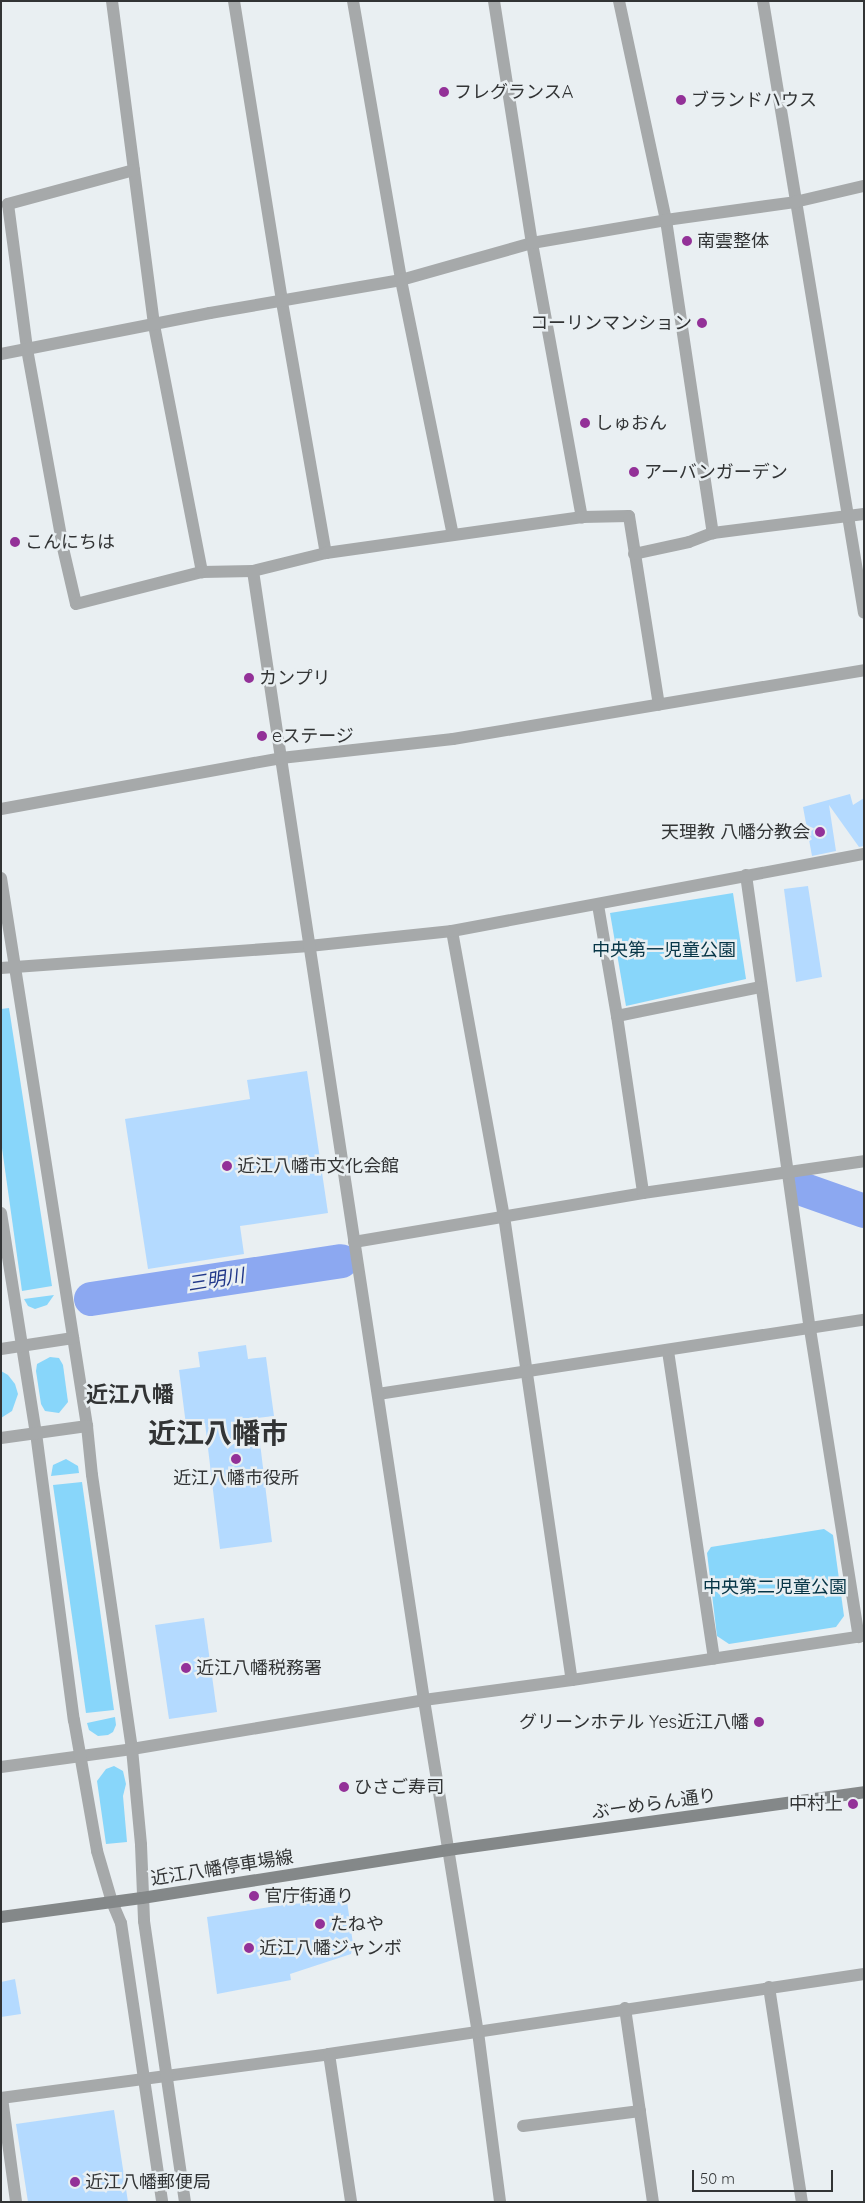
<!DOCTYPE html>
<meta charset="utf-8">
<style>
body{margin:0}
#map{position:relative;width:865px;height:2203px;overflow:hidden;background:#e9eff2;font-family:Quicksand,"Noto Sans JP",sans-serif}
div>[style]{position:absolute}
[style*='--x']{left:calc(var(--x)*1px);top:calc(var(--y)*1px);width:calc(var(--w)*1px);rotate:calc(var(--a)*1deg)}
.green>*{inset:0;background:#88d6fa}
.river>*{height:34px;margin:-17px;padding:0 17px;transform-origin:17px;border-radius:17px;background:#8ca8f1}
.building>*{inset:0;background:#b4daff}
.minor>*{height:12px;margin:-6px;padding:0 6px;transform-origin:6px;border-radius:6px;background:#a6a9aa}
.tertiary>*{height:12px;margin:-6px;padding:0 6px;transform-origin:6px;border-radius:6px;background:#a6a9aa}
.secondary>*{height:12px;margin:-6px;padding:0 6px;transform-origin:6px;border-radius:6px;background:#848889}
.dots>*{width:14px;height:14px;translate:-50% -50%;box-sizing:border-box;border:2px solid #e9eff2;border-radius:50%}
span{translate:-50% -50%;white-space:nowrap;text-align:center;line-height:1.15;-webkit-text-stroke:5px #e9eff2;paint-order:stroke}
.poi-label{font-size:18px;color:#323435}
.left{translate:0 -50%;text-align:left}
.right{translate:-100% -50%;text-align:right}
.park-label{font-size:18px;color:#063546}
.street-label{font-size:18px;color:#323435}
.water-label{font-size:19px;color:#203789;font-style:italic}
.district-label{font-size:22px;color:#323435;font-weight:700}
.town-label{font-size:28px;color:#323435;font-weight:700}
.frame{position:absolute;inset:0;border:2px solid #323435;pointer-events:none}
.scale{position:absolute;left:692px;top:2170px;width:141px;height:22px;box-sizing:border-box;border:2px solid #323435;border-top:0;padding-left:6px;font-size:15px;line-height:18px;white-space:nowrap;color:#323435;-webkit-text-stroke:4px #e9eff2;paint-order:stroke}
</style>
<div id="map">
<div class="green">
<i style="clip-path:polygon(733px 893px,746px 979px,626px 1006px,610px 913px)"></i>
<i style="clip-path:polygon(9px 1008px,52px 1286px,22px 1291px,1px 1141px,1px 1009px)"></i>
<i style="clip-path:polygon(54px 1295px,47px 1305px,35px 1309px,28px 1306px,24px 1299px)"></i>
<i style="clip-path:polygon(50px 1357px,59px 1358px,63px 1365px,68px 1402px,59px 1413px,45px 1411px,41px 1404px,36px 1371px,37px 1364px)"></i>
<i style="clip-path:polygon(1px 1371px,8px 1375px,15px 1384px,18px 1394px,12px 1411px,1px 1418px)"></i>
<i style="clip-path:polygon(66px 1459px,78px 1466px,79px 1473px,51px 1476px,53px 1465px)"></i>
<i style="clip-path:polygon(82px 1482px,114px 1710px,86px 1713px,53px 1485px)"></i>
<i style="clip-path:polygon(824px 1529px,833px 1535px,844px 1616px,836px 1627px,729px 1644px,717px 1636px,707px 1553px,711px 1547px)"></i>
<i style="clip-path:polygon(115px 1717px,116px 1725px,113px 1732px,108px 1735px,98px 1736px,89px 1730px,87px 1723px)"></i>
<i style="clip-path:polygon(114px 1766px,123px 1771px,126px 1784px,123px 1796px,127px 1842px,106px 1844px,97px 1781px,106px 1769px)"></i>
</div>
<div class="river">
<i style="--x:802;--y:1189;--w:66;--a:19.5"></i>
<i style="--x:91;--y:1299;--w:253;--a:-8.6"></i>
</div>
<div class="building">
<i style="clip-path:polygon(850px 794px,853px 805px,864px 798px,864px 846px,859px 847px,829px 805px,836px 851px,812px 856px,803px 807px)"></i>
<i style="clip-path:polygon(808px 886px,822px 977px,796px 982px,784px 889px)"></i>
<i style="clip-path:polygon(307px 1071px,328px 1213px,240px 1226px,244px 1254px,148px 1269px,125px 1119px,250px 1099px,247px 1080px)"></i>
<i style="clip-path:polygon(246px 1345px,248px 1359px,266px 1357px,274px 1416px,257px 1418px,272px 1542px,220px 1549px,205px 1423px,186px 1425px,179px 1370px,200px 1367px,198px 1352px)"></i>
<i style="clip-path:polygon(204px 1618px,217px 1712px,169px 1719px,155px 1625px)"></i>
<i style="clip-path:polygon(347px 1901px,353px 1944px,351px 1954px,290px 1974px,291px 1980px,217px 1994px,207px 1917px,289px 1904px)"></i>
<i style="clip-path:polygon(15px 1979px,21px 2014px,1px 2017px,1px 1982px)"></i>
<i style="clip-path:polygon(114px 2110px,128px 2202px,28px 2202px,16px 2124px)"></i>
</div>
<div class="minor">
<i style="--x:112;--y:1;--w:327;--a:82.6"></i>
<i style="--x:154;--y:325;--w:252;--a:79"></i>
<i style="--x:234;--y:1;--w:305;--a:80.9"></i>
<i style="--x:282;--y:302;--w:255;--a:80.1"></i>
<i style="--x:353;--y:1;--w:283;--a:80.2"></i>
<i style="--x:401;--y:280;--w:260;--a:78.5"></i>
<i style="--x:494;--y:1;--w:245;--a:81.1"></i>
<i style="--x:532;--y:243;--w:279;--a:79.7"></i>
<i style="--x:619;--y:1;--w:224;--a:77.9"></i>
<i style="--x:666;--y:220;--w:317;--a:81.5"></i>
<i style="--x:763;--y:1;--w:620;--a:80.63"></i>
<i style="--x:134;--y:170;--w:131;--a:164.9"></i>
<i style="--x:8;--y:204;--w:146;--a:82.5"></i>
<i style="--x:27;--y:349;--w:202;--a:79.7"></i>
<i style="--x:63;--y:548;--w:57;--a:76.9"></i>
<i style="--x:76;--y:604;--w:130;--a:-14.3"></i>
<i style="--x:202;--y:572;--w:51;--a:-1.1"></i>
<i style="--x:253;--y:571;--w:75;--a:-13.9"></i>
<i style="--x:326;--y:553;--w:259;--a:-8"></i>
<i style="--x:582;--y:517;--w:47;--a:-1.2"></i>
<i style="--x:629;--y:516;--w:191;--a:81"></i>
<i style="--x:1;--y:354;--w:213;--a:-11.1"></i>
<i style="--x:210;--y:313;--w:194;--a:-9.8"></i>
<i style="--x:401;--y:280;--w:136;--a:-15.8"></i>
<i style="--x:532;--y:243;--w:136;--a:-9.7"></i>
<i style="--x:666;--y:220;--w:130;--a:-7.9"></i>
<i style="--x:795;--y:202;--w:71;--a:-13.1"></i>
<i style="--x:634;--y:554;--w:56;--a:-12.3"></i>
<i style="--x:689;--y:542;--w:26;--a:-21"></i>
<i style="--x:713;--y:533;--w:152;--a:-7.2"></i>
<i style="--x:253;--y:571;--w:189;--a:81.5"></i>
<i style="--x:746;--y:875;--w:458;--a:82"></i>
<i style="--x:810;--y:1329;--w:312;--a:81"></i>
<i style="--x:598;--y:905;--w:113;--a:80.3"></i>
<i style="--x:617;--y:1016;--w:179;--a:81.6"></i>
<i style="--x:452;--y:931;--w:290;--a:79.7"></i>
<i style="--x:504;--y:1216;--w:469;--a:81.7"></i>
<i style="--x:1;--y:968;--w:309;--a:-4.1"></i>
<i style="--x:309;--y:946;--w:144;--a:-6"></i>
<i style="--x:452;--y:931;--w:419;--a:-10.6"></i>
<i style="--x:617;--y:1016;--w:147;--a:-11.4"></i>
<i style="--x:354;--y:1242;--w:293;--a:-9.6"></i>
<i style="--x:643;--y:1193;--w:223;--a:-8.2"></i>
<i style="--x:668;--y:1351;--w:311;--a:81.5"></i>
<i style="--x:378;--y:1394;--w:492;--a:-8.7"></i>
<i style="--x:1;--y:1767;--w:132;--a:-7.8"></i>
<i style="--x:132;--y:1749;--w:296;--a:-9.5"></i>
<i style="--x:424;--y:1700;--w:149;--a:-7.7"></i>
<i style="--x:572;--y:1680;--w:295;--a:-8.6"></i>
<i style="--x:769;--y:1987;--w:218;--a:81.3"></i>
<i style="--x:625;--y:2008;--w:196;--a:81.8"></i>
<i style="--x:478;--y:2032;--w:171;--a:82.6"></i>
<i style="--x:329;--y:2054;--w:150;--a:81.5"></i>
<i style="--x:1;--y:2098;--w:331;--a:-7.6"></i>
<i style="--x:329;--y:2054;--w:541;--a:-8.5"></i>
<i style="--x:2;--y:2098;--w:105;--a:82.3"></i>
<i style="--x:523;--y:2126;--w:118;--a:-7.3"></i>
</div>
<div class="tertiary">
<i style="--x:281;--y:758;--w:953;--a:81.37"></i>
<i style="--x:424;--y:1700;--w:336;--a:80.8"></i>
<i style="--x:1;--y:809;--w:285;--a:-10.3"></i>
<i style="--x:281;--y:758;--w:173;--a:-6.3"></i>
<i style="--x:453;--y:739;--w:417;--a:-9.5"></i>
<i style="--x:1;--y:878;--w:555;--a:81.08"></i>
<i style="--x:87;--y:1426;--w:49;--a:84.2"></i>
<i style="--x:92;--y:1475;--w:277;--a:81.7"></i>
<i style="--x:132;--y:1749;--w:96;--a:84.6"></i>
<i style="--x:141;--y:1845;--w:76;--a:87.7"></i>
<i style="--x:144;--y:1921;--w:284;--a:81.7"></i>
<i style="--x:1;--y:1213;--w:223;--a:81"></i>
<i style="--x:36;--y:1433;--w:290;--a:82.5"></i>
<i style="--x:74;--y:1720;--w:133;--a:80"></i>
<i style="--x:97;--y:1851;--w:53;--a:73.6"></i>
<i style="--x:112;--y:1902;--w:23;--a:67"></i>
<i style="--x:121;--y:1923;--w:282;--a:81.6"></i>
<i style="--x:1;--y:1349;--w:73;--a:-8.7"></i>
<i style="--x:1;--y:1438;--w:87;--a:-7.9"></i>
</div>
<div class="secondary">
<i style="--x:1;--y:1917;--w:142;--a:-7.7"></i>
<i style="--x:142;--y:1898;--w:310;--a:-8.9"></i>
<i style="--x:448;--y:1850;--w:420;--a:-7.9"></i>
</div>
<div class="dots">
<i style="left:444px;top:92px;background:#933198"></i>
<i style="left:681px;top:100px;background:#933198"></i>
<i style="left:687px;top:241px;background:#933198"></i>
<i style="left:702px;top:323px;background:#933198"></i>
<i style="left:585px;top:423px;background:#933198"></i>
<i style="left:634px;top:472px;background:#933198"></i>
<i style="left:15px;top:542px;background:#933198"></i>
<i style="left:249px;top:678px;background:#933198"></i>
<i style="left:262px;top:736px;background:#933198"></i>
<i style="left:820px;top:832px;background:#933198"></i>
<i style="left:227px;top:1166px;background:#933198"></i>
<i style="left:236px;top:1459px;background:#933198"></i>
<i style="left:186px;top:1668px;background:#933198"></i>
<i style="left:759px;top:1722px;background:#933198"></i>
<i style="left:344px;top:1787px;background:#933198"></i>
<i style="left:853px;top:1804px;background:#933198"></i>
<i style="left:254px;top:1896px;background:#933198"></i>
<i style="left:320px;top:1924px;background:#933198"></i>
<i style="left:249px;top:1948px;background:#933198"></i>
<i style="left:75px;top:2182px;background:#933198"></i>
</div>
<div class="poi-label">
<span class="left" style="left:454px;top:92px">フレグランスA</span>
<span class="left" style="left:691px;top:100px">ブランドハウス</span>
<span class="left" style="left:697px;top:241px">南雲整体</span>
<span class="right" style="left:692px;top:323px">コーリンマンション</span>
<span class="left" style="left:595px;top:423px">しゅおん</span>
<span class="left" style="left:644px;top:472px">アーバンガーデン</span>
<span class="left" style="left:25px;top:542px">こんにちは</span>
<span class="left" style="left:259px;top:678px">カンプリ</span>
<span class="left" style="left:272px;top:736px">eステージ</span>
<span class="right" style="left:810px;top:832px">天理教 八幡分教会</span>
<span class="left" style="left:237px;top:1166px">近江八幡市文化会館</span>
<span style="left:236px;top:1478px">近江八幡市役所</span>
<span class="left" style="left:196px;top:1668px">近江八幡税務署</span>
<span class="right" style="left:749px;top:1722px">グリーンホテル Yes近江八幡</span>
<span class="left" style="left:354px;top:1787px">ひさご寿司</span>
<span class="right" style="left:843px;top:1804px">中村上</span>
<span class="left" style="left:264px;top:1896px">官庁街通り</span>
<span class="left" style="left:330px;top:1924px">たねや</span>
<span class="left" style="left:259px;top:1948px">近江八幡ジャンボ</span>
<span class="left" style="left:85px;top:2182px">近江八幡郵便局</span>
</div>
<div class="park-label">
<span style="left:664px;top:950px">中央第一児童公園</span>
<span style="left:775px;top:1587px">中央第二児童公園</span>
</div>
<div class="street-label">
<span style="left:654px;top:1804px;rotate:-8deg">ぶーめらん通り</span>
<span style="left:222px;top:1868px;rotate:-9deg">近江八幡停車場線</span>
</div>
<div class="water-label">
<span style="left:216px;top:1280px;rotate:-9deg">三明川</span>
</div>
<div class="district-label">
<span style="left:130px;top:1395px">近江八幡</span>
</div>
<div class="town-label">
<span style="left:218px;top:1433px">近江八幡市</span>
</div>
<div class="frame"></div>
<div class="scale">50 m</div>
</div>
